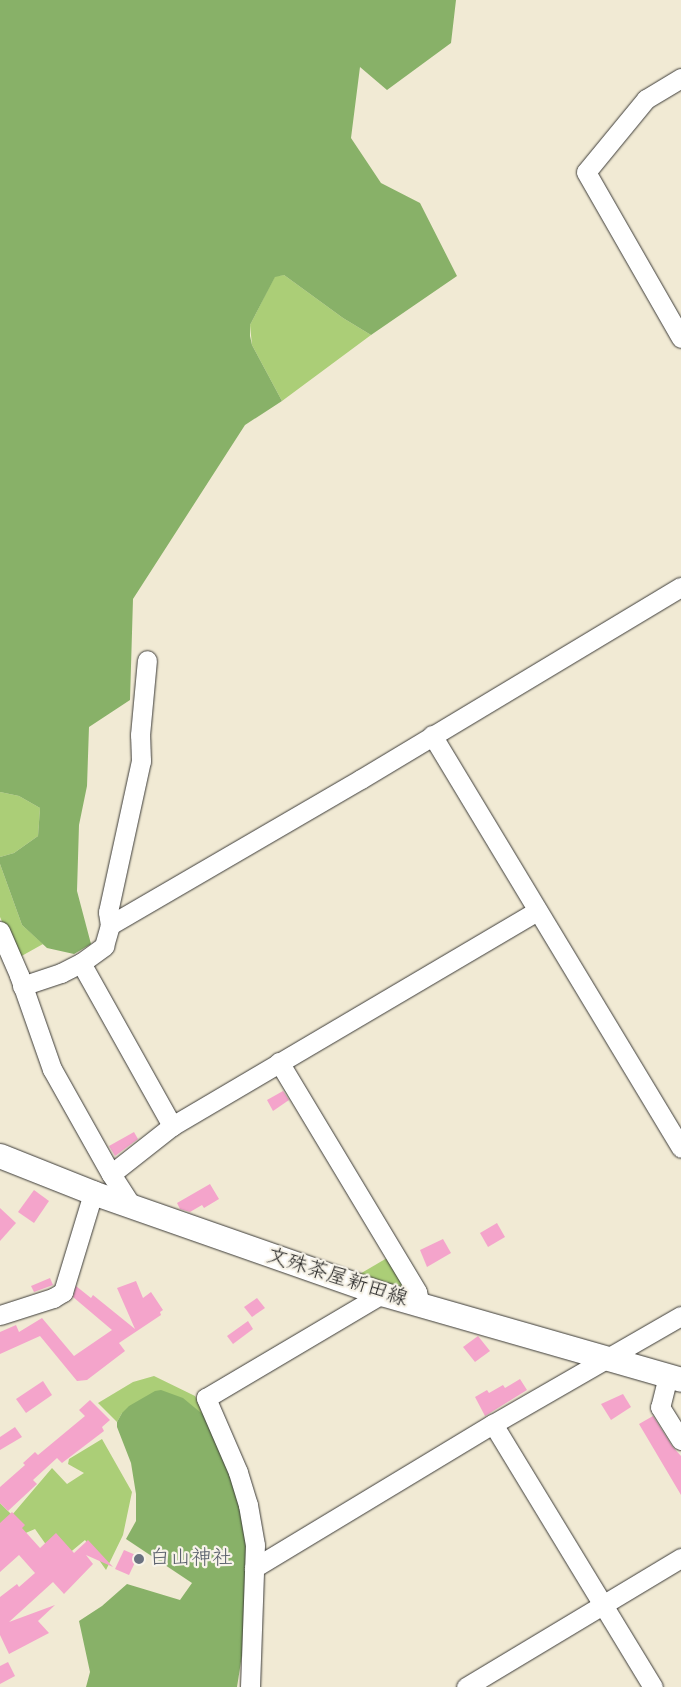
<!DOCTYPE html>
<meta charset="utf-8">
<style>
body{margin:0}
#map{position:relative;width:681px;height:1687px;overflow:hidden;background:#f1ead4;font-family:"Indie Flower","Klee One",sans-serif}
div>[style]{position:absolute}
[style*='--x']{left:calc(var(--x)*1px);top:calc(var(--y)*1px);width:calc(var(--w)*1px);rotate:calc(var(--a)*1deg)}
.green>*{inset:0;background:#abce77}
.forest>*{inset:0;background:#88b168}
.building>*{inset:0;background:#f4a4cb}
.roads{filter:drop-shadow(0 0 1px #3c3b38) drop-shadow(0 0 1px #3c3b38)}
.minor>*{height:19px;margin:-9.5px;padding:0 9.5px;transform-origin:9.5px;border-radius:9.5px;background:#fff}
.major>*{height:24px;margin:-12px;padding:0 12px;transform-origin:12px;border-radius:12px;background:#fff}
.dots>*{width:14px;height:14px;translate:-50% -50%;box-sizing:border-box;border:2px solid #f7f3e8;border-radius:50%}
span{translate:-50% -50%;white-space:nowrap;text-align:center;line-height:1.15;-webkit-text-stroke:4.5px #f7f3e8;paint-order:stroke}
.street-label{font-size:21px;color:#1c1c1c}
.worship-label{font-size:21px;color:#5b616d}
.left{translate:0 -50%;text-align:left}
</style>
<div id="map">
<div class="green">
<i style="clip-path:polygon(284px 275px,343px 318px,371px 335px,282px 401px,252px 345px,250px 325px,275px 276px)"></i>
<i style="clip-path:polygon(0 792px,19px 796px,40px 808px,38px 836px,14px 853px,0 857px)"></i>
<i style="clip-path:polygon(0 864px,22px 925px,43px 944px,18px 958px,0 917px)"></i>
<i style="clip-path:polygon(387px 1258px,406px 1288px,397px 1293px,353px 1278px)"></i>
<i style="clip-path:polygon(154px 1376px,195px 1396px,206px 1417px,122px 1413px,117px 1422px,98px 1403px,133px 1382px)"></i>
<i style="clip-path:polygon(102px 1439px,132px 1492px,123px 1535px,106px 1570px,85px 1540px,61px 1560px,47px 1546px,35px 1529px,0 1544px,0 1503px,12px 1515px,52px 1468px,67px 1484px,84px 1473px,68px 1464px,69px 1459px)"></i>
</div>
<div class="forest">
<i style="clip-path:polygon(0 0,456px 0,451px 43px,387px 90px,360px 67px,351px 138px,381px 183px,420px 203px,457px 276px,371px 335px,343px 318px,284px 275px,275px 277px,250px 325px,250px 336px,252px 345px,282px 401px,245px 425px,133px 599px,130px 700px,89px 727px,87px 786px,79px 825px,77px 891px,91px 944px,74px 954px,47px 948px,22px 925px,0 864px,0 857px,14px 853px,38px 836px,40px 808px,19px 796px,0 792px)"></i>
<i style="clip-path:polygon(161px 1390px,183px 1398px,206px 1417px,246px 1511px,251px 1598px,237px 1687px,86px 1687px,90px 1672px,79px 1621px,102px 1606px,127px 1584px,180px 1600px,192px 1583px,126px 1539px,136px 1521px,136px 1494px,131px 1463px,117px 1427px,117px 1422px,122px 1413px,129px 1406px,155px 1391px)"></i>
</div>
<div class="building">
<i style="clip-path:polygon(283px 1091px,289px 1100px,273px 1111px,267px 1100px)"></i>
<i style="clip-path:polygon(134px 1132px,138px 1139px,115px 1156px,109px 1146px)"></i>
<i style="clip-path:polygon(210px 1184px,219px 1199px,204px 1208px,202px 1205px,190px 1212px,180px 1209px,177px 1203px)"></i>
<i style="clip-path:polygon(34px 1190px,49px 1201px,34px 1223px,18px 1212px)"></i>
<i style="clip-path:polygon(0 1208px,16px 1223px,0 1241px)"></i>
<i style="clip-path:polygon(497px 1223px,505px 1237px,488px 1247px,480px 1233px)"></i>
<i style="clip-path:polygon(443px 1239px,451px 1253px,427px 1267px,420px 1250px)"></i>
<i style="clip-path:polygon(50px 1278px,53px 1285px,34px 1292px,31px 1286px)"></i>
<i style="clip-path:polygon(136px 1281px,143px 1298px,151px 1292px,163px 1310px,160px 1312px,161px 1315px,119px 1343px,125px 1351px,87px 1380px,77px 1381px,40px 1336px,0 1354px,0 1332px,16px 1325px,19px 1332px,42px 1318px,74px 1356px,112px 1330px,73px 1297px,76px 1286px,91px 1298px,93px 1295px,135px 1329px,117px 1288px)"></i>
<i style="clip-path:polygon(257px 1298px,265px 1308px,252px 1317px,244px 1307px)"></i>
<i style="clip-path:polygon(248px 1321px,253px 1329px,233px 1344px,227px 1336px)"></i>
<i style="clip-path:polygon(478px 1336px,490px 1351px,475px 1362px,463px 1347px)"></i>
<i style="clip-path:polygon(520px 1379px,527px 1390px,485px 1416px,475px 1397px,487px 1390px,489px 1393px,503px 1385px,505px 1388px)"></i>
<i style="clip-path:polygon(43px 1381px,52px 1395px,26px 1413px,16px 1399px)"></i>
<i style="clip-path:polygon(623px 1394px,631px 1407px,611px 1420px,601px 1404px)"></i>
<i style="clip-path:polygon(90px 1400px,110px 1420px,102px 1427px,104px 1431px,62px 1463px,57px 1458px,33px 1480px,37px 1484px,8px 1511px,0 1503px,0 1487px,25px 1465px,23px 1463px,35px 1452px,38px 1455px,85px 1416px,79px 1410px)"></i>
<i style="clip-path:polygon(653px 1416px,672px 1446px,681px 1456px,681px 1495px,639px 1424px)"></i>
<i style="clip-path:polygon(15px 1427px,22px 1437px,0 1450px,0 1437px)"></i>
<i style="clip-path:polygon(12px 1512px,25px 1525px,22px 1528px,40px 1548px,56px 1533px,74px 1553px,88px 1540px,113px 1567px,86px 1555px,93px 1564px,64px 1594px,53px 1582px,9px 1622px,55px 1605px,38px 1621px,49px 1633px,9px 1654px,0 1635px,0 1597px,17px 1584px,19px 1587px,35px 1573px,19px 1555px,0 1572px,0 1523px)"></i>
<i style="clip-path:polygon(124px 1550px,138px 1556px,129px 1575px,115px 1569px)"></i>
<i style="clip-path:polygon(8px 1662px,15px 1676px,0 1684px,0 1666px)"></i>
</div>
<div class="roads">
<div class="minor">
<i style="--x:681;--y:78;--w:41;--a:149"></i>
<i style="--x:646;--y:99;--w:94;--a:129.4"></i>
<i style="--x:586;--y:172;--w:191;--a:60.2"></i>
<i style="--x:432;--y:735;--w:482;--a:58.9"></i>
<i style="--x:110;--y:925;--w:290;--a:-30.2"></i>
<i style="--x:361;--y:779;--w:373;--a:-31"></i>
<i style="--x:0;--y:931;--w:48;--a:66.6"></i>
<i style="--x:19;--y:975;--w:100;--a:70.7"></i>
<i style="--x:52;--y:1069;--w:120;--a:60.7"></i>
<i style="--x:111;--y:1174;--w:38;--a:57"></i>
<i style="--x:81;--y:963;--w:187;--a:60.8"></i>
<i style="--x:22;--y:986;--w:41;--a:-18.4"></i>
<i style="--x:61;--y:973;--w:22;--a:-27"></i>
<i style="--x:81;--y:963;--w:29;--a:-36"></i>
<i style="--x:104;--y:946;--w:22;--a:-74"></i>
<i style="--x:110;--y:925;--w:13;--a:-99"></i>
<i style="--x:108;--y:912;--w:155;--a:-77.7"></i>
<i style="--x:141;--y:761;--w:26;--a:-92"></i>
<i style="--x:140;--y:735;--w:75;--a:-84.7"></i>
<i style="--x:279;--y:1062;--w:268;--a:59"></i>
<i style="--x:417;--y:1292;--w:13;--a:77"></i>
<i style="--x:111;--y:1174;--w:78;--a:-38.2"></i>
<i style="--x:172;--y:1126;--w:424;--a:-30.5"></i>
<i style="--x:0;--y:1315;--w:56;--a:-17.8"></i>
<i style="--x:53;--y:1298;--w:12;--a:-31"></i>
<i style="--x:63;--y:1292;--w:103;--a:-73.1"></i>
<i style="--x:668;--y:1376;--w:32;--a:104"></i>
<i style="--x:660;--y:1407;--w:39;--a:58"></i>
<i style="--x:493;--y:1424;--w:308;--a:58.7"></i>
<i style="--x:254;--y:1568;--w:279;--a:-31.1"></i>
<i style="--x:493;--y:1424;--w:217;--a:-29.9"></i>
<i style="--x:250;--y:1687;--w:142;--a:-88"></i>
<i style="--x:255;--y:1545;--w:41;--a:-99.9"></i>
<i style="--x:248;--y:1505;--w:34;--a:-107"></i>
<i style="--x:238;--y:1472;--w:81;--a:-113.4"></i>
<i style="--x:206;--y:1398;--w:204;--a:-30.6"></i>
<i style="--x:466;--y:1687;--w:251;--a:-31"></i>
</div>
<div class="major">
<i style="--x:0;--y:1156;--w:100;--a:21.7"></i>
<i style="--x:93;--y:1193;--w:306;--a:19.3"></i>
<i style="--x:382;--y:1294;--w:311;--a:16"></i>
</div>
</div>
<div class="dots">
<i style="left:139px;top:1559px;background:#6b7280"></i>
</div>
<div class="street-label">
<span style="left:337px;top:1278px;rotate:18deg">文殊茶屋新田線</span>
</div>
<div class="worship-label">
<span class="left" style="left:149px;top:1559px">白山神社</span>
</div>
</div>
